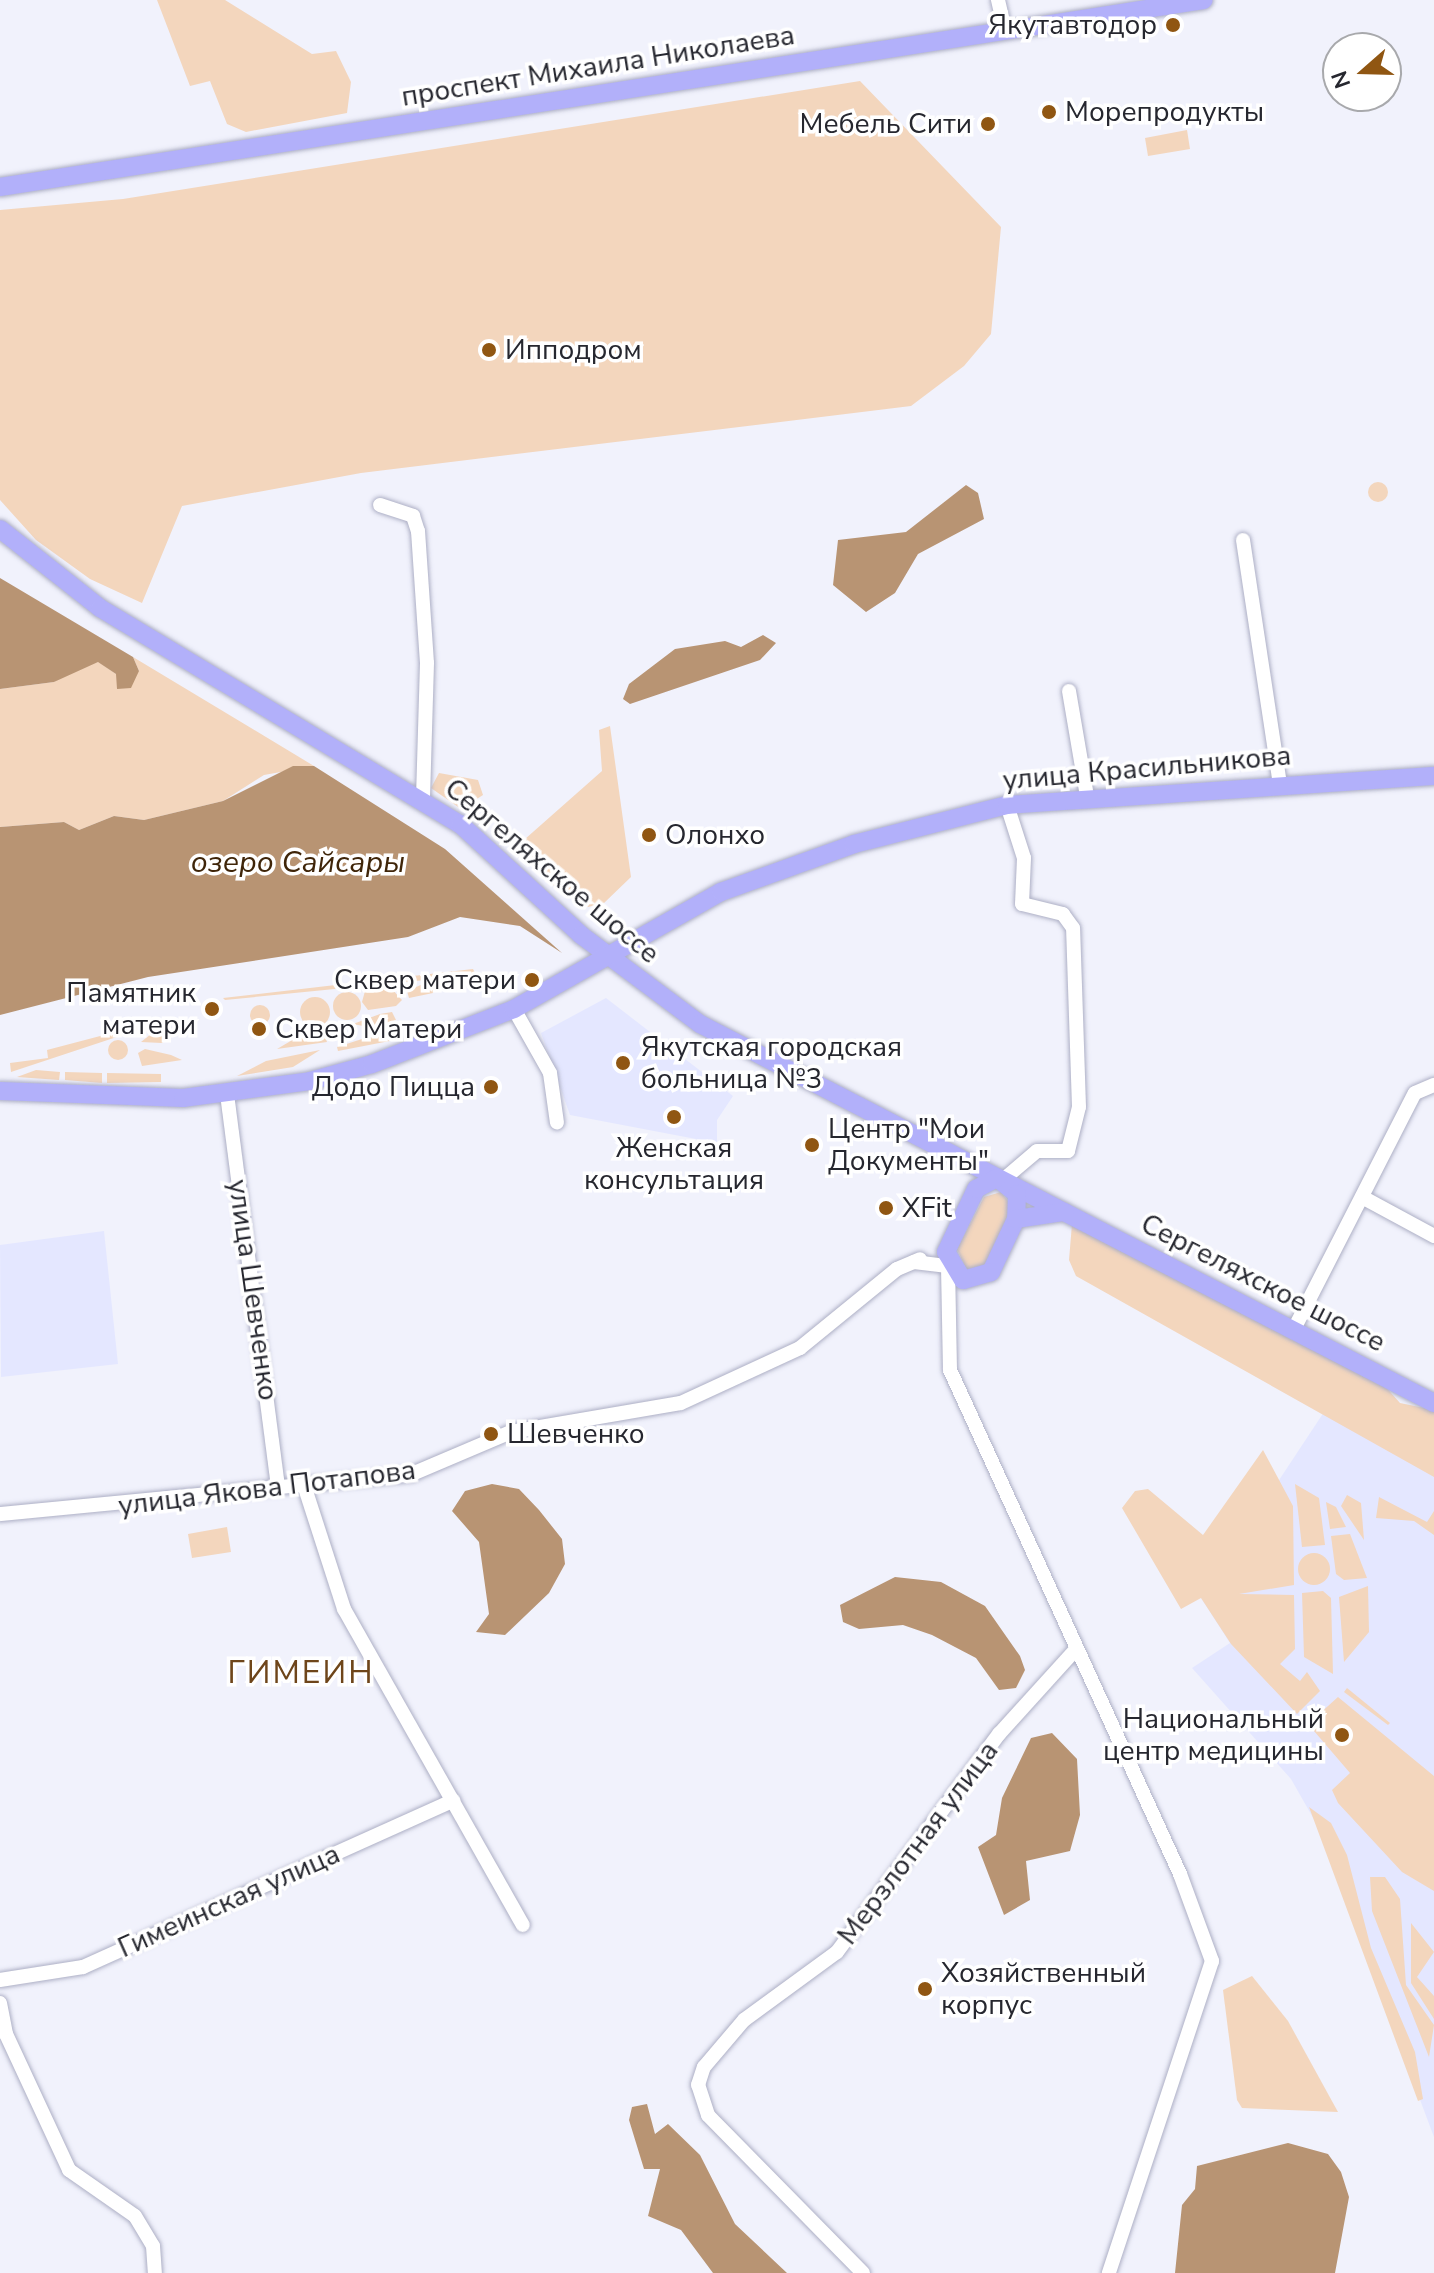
<!DOCTYPE html>
<meta charset="utf-8">
<style>
body{margin:0}
#map{position:relative;width:1434px;height:2273px;overflow:hidden;background:#f1f2fc;font-family:"Nunito Sans",sans-serif}
div>[style]{position:absolute}
[style*='--x']{left:calc(var(--x)*1px);top:calc(var(--y)*1px);width:calc(var(--w)*1px);rotate:calc(var(--a)*1deg)}
.built>*{inset:0;background:#e4e7ff}
.green>*{inset:0;background:#f3d6bd}
.round{border-radius:50%}
.water>*{inset:0;background:#b89473}
.roads{filter:drop-shadow(0 0 2px #adafc5) drop-shadow(0 0 2px #adafc5)}
.minor>*{height:14px;margin:-7px;padding:0 7px;transform-origin:7px;border-radius:7px;background:#fff}
.major>*{height:18px;margin:-9px;padding:0 9px;transform-origin:9px;border-radius:9px;background:#b2b0fa}
.dots>*{width:22px;height:22px;translate:-50% -50%;box-sizing:border-box;border:4px solid #fff;border-radius:50%}
span{translate:-50% -50%;white-space:nowrap;text-align:center;line-height:1.15;-webkit-text-stroke:7px #fff;paint-order:stroke}
.poi-label{font-size:28px;color:#26272f}
.right{translate:-100% -50%;text-align:right}
.left{translate:0 -50%;text-align:left}
.street-label{font-size:28px;color:#26272f}
.water-label{font-size:30px;color:#3f2509;font-style:italic}
.quarter-label{font-size:32px;color:#6e451a;letter-spacing:2px}
.north{position:absolute;left:1322px;top:32px;width:80px;height:80px;box-sizing:border-box;background:#fff;border:2px solid #a8a9ac;border-radius:50%;rotate:250deg;font-size:22px;font-weight:700;line-height:32px;text-align:center;color:#26272f}
.north::after{content:'';display:block;margin:auto;width:28px;height:36px;background:#905612;clip-path:polygon(50% 0,100% 100%,50% 72%,0 100%)}
</style>
<div id="map">
<div class="built">
<i style="clip-path:polygon(606px 998px,733px 1096px,717px 1120px,717px 1143px,570px 1115px,541px 1033px)"></i>
<i style="clip-path:polygon(104px 1231px,118px 1364px,1px 1377px,0 1245px)"></i>
<i style="clip-path:polygon(1324px 1412px,1434px 1470px,1434px 2137px,1316px 1823px,1291px 1779px,1192px 1668px,1230px 1643px,1201px 1598px)"></i>
</div>
<div class="green">
<i style="clip-path:polygon(157px 0,225px 0,312px 54px,336px 51px,351px 82px,347px 113px,246px 132px,227px 124px,210px 81px,190px 86px)"></i>
<i style="clip-path:polygon(860px 81px,1001px 227px,991px 334px,964px 366px,911px 406px,361px 473px,182px 506px,142px 603px,90px 579px,36px 540px,0 500px,0 210px,123px 199px)"></i>
<i style="clip-path:polygon(1187px 130px,1190px 149px,1148px 156px,1145px 138px)"></i>
<i class="round" style="left:1368px;top:482px;width:20px;height:20px"></i>
<i style="clip-path:polygon(133px 657px,314px 766px,264px 775px,223px 801px,144px 820px,114px 816px,79px 830px,64px 822px,0 827px,0 689px,54px 682px,84px 663px,99px 662px,116px 674px,139px 671px)"></i>
<i style="clip-path:polygon(610px 726px,631px 877px,604px 903px,588px 907px,560px 892px,516px 847px,602px 771px,599px 730px)"></i>
<i style="clip-path:polygon(439px 773px,478px 780px,483px 795px,461px 809px,431px 788px)"></i>
<i style="clip-path:polygon(473px 969px,476px 975px,225px 1000px,223px 998px)"></i>
<i style="clip-path:polygon(423px 984px,436px 985px,433px 993px,409px 998px,407px 991px)"></i>
<i style="clip-path:polygon(390px 987px,402px 1000px,396px 1006px,368px 1010px,362px 1002px,365px 991px)"></i>
<i class="round" style="left:333px;top:992px;width:28px;height:28px"></i>
<i class="round" style="left:300px;top:997px;width:30px;height:30px"></i>
<i class="round" style="left:250px;top:1005px;width:20px;height:20px"></i>
<i style="clip-path:polygon(380px 1014px,392px 1012px,396px 1020px,373px 1028px,353px 1024px)"></i>
<i style="clip-path:polygon(161px 1020px,162px 1022px,11px 1072px,10px 1063px,48px 1058px,47px 1050px)"></i>
<i style="clip-path:polygon(180px 1027px,162px 1043px,141px 1042px,151px 1034px)"></i>
<i style="clip-path:polygon(387px 1031px,400px 1039px,338px 1051px,337px 1047px)"></i>
<i style="clip-path:polygon(306px 1032px,324px 1034px,327px 1042px,277px 1049px)"></i>
<i class="round" style="left:108px;top:1040px;width:20px;height:20px"></i>
<i style="clip-path:polygon(145px 1049px,171px 1055px,182px 1060px,142px 1066px,138px 1053px)"></i>
<i style="clip-path:polygon(320px 1050px,293px 1067px,237px 1076px,266px 1061px)"></i>
<i style="clip-path:polygon(36px 1070px,60px 1072px,59px 1080px,17px 1077px)"></i>
<i style="clip-path:polygon(65px 1072px,102px 1073px,102px 1083px,65px 1080px)"></i>
<i style="clip-path:polygon(107px 1073px,161px 1074px,161px 1082px,107px 1083px)"></i>
<i style="clip-path:polygon(1001px 1192px,1013px 1208px,985px 1268px,968px 1273px,957px 1249px,984px 1197px)"></i>
<i style="clip-path:polygon(1072px 1224px,1383px 1384px,1400px 1403px,1434px 1410px,1434px 1477px,1076px 1276px,1069px 1260px)"></i>
<i style="clip-path:polygon(1263px 1450px,1293px 1506px,1294px 1585px,1239px 1594px,1294px 1595px,1295px 1649px,1280px 1664px,1300px 1681px,1307px 1672px,1320px 1691px,1297px 1714px,1231px 1644px,1201px 1598px,1181px 1609px,1122px 1508px,1135px 1491px,1148px 1489px,1203px 1535px)"></i>
<i style="clip-path:polygon(1295px 1484px,1319px 1498px,1325px 1545px,1302px 1547px)"></i>
<i style="clip-path:polygon(1347px 1495px,1361px 1503px,1364px 1540px,1341px 1506px)"></i>
<i style="clip-path:polygon(1379px 1497px,1427px 1522px,1434px 1511px,1434px 1535px,1414px 1521px,1376px 1518px)"></i>
<i style="clip-path:polygon(1326px 1502px,1336px 1507px,1346px 1527px,1330px 1529px)"></i>
<i style="clip-path:polygon(227px 1527px,231px 1552px,192px 1558px,188px 1534px)"></i>
<i style="clip-path:polygon(1350px 1534px,1367px 1578px,1344px 1580px,1336px 1574px,1331px 1536px)"></i>
<i class="round" style="left:1298px;top:1553px;width:32px;height:32px"></i>
<i style="clip-path:polygon(1368px 1586px,1369px 1632px,1344px 1662px,1339px 1597px)"></i>
<i style="clip-path:polygon(1323px 1591px,1331px 1598px,1333px 1674px,1304px 1657px,1302px 1593px)"></i>
<i style="clip-path:polygon(1347px 1688px,1390px 1723px,1388px 1725px,1344px 1692px)"></i>
<i style="clip-path:polygon(1338px 1697px,1434px 1776px,1434px 1891px,1402px 1872px,1338px 1803px,1332px 1790px,1350px 1773px,1308px 1724px)"></i>
<i style="clip-path:polygon(1309px 1807px,1331px 1823px,1347px 1855px,1371px 1948px,1415px 2052px,1423px 2099px,1418px 2101px)"></i>
<i style="clip-path:polygon(1370px 1877px,1385px 1877px,1400px 1899px,1406px 1985px,1434px 2025px,1429px 2057px,1372px 1911px)"></i>
<i style="clip-path:polygon(1411px 1923px,1434px 1952px,1417px 1977px,1434px 1996px,1434px 2019px,1411px 1983px)"></i>
<i style="clip-path:polygon(1252px 1976px,1288px 2021px,1338px 2112px,1242px 2108px,1237px 2100px,1223px 1990px)"></i>
</div>
<div class="water">
<i style="clip-path:polygon(966px 485px,978px 493px,984px 519px,918px 554px,895px 593px,866px 612px,833px 585px,838px 540px,906px 532px)"></i>
<i style="clip-path:polygon(0 578px,133px 657px,139px 671px,131px 688px,117px 689px,116px 674px,98px 662px,54px 682px,0 689px)"></i>
<i style="clip-path:polygon(763px 635px,776px 643px,760px 660px,630px 704px,623px 699px,629px 684px,675px 649px,725px 641px,741px 647px)"></i>
<i style="clip-path:polygon(293px 766px,314px 766px,445px 849px,562px 953px,520px 926px,460px 917px,408px 937px,148px 977px,0 1015px,0 827px,64px 822px,79px 830px,114px 816px,144px 820px,223px 801px)"></i>
<i style="clip-path:polygon(492px 1484px,519px 1489px,539px 1510px,562px 1539px,565px 1564px,549px 1593px,505px 1635px,476px 1632px,489px 1614px,479px 1542px,452px 1511px,465px 1491px)"></i>
<i style="clip-path:polygon(895px 1577px,941px 1582px,985px 1606px,1020px 1656px,1025px 1670px,1016px 1688px,999px 1690px,976px 1658px,932px 1635px,903px 1625px,859px 1629px,843px 1622px,840px 1605px)"></i>
<i style="clip-path:polygon(1052px 1733px,1077px 1759px,1080px 1815px,1070px 1851px,1026px 1861px,1030px 1900px,1004px 1915px,978px 1847px,996px 1835px,1002px 1798px,1031px 1738px)"></i>
<i style="clip-path:polygon(647px 2104px,655px 2134px,668px 2124px,700px 2155px,735px 2224px,787px 2273px,713px 2273px,681px 2230px,648px 2216px,660px 2169px,644px 2169px,629px 2120px,632px 2107px)"></i>
<i style="clip-path:polygon(1288px 2143px,1328px 2154px,1341px 2172px,1349px 2197px,1335px 2273px,1175px 2273px,1182px 2205px,1195px 2189px,1197px 2166px)"></i>
</div>
<div class="roads">
<div class="minor">
<i style="--x:998;--y:0;--w:32;--a:77"></i>
<i style="--x:380;--y:505;--w:35;--a:18"></i>
<i style="--x:413;--y:516;--w:16;--a:72"></i>
<i style="--x:418;--y:531;--w:132;--a:86.1"></i>
<i style="--x:427;--y:663;--w:137;--a:91.7"></i>
<i style="--x:1243;--y:540;--w:247;--a:81.4"></i>
<i style="--x:1069;--y:691;--w:107;--a:80.3"></i>
<i style="--x:514;--y:1009;--w:73;--a:60.6"></i>
<i style="--x:550;--y:1073;--w:50;--a:82"></i>
<i style="--x:227;--y:1094;--w:396;--a:82.6"></i>
<i style="--x:1004;--y:1179;--w:43;--a:-40.3"></i>
<i style="--x:1037;--y:1151;--w:31;--a:0"></i>
<i style="--x:1068;--y:1151;--w:45;--a:-76"></i>
<i style="--x:1079;--y:1107;--w:179;--a:-91.9"></i>
<i style="--x:1073;--y:928;--w:17;--a:-126"></i>
<i style="--x:1063;--y:914;--w:42;--a:-166.3"></i>
<i style="--x:1022;--y:904;--w:46;--a:-87.5"></i>
<i style="--x:1024;--y:858;--w:56;--a:-107.8"></i>
<i style="--x:1362;--y:1197;--w:82;--a:28.4"></i>
<i style="--x:914;--y:1262;--w:34;--a:7"></i>
<i style="--x:948;--y:1266;--w:104;--a:88.9"></i>
<i style="--x:950;--y:1370;--w:554;--a:65.47"></i>
<i style="--x:1180;--y:1874;--w:93;--a:69.8"></i>
<i style="--x:1212;--y:1961;--w:329;--a:108.3"></i>
<i style="--x:1293;--y:1331;--w:267;--a:-62.9"></i>
<i style="--x:1415;--y:1093;--w:21;--a:-23"></i>
<i style="--x:304;--y:1485;--w:130;--a:72.1"></i>
<i style="--x:344;--y:1609;--w:363;--a:60.5"></i>
<i style="--x:0;--y:1514;--w:414;--a:-5.5"></i>
<i style="--x:412;--y:1474;--w:108;--a:-23"></i>
<i style="--x:511;--y:1432;--w:172;--a:-9.7"></i>
<i style="--x:681;--y:1403;--w:131;--a:-24.8"></i>
<i style="--x:800;--y:1348;--w:125;--a:-39.2"></i>
<i style="--x:897;--y:1269;--w:25;--a:-23"></i>
<i style="--x:0;--y:1980;--w:84;--a:-8.9"></i>
<i style="--x:83;--y:1967;--w:406;--a:-24.2"></i>
<i style="--x:0;--y:2003;--w:32;--a:79"></i>
<i style="--x:6;--y:2034;--w:150;--a:65.1"></i>
<i style="--x:69;--y:2170;--w:80;--a:34.9"></i>
<i style="--x:135;--y:2216;--w:35;--a:59"></i>
<i style="--x:153;--y:2246;--w:27;--a:86"></i>
<i style="--x:863;--y:2273;--w:221;--a:-134.5"></i>
<i style="--x:708;--y:2115;--w:32;--a:-108"></i>
<i style="--x:698;--y:2085;--w:19;--a:-72"></i>
<i style="--x:704;--y:2067;--w:62;--a:-49.6"></i>
<i style="--x:744;--y:2020;--w:115;--a:-36.2"></i>
<i style="--x:837;--y:1952;--w:272;--a:-53.4"></i>
<i style="--x:999;--y:1734;--w:115;--a:-47.8"></i>
</div>
<div class="major">
<i style="--x:0;--y:187;--w:1218;--a:-8.83"></i>
<i style="--x:0;--y:529;--w:127;--a:38.3"></i>
<i style="--x:100;--y:608;--w:420;--a:31"></i>
<i style="--x:460;--y:824;--w:164;--a:42.5"></i>
<i style="--x:581;--y:935;--w:149;--a:36.8"></i>
<i style="--x:700;--y:1024;--w:826;--a:27.31"></i>
<i style="--x:0;--y:1091;--w:183;--a:2.2"></i>
<i style="--x:183;--y:1098;--w:128;--a:-7.6"></i>
<i style="--x:310;--y:1081;--w:64;--a:-15.3"></i>
<i style="--x:372;--y:1064;--w:152;--a:-21.2"></i>
<i style="--x:514;--y:1009;--w:238;--a:-29.5"></i>
<i style="--x:721;--y:892;--w:141;--a:-19.8"></i>
<i style="--x:854;--y:844;--w:158;--a:-14.3"></i>
<i style="--x:1007;--y:805;--w:428;--a:-3.9"></i>
<i style="--x:997;--y:1178;--w:26;--a:39"></i>
<i style="--x:1017;--y:1194;--w:25;--a:92"></i>
<i style="--x:1016;--y:1219;--w:59;--a:115.3"></i>
<i style="--x:991;--y:1272;--w:29;--a:164"></i>
<i style="--x:963;--y:1280;--w:33;--a:-121"></i>
<i style="--x:946;--y:1252;--w:70;--a:-64.5"></i>
<i style="--x:976;--y:1189;--w:24;--a:-28"></i>
<i style="--x:1016;--y:1219;--w:49;--a:-8.3"></i>
</div>
</div>
<div class="dots">
<i style="left:1173px;top:25px;background:#905612"></i>
<i style="left:1049px;top:112px;background:#905612"></i>
<i style="left:988px;top:124px;background:#905612"></i>
<i style="left:489px;top:350px;background:#905612"></i>
<i style="left:649px;top:835px;background:#905612"></i>
<i style="left:532px;top:980px;background:#905612"></i>
<i style="left:212px;top:1009px;background:#905612"></i>
<i style="left:259px;top:1029px;background:#905612"></i>
<i style="left:623px;top:1063px;background:#905612"></i>
<i style="left:491px;top:1087px;background:#905612"></i>
<i style="left:674px;top:1117px;background:#905612"></i>
<i style="left:812px;top:1145px;background:#905612"></i>
<i style="left:886px;top:1208px;background:#905612"></i>
<i style="left:491px;top:1434px;background:#905612"></i>
<i style="left:1342px;top:1735px;background:#905612"></i>
<i style="left:925px;top:1989px;background:#905612"></i>
</div>
<div class="poi-label">
<span class="right" style="left:1157px;top:25px">Якутавтодор</span>
<span class="left" style="left:1065px;top:112px">Морепродукты</span>
<span class="right" style="left:972px;top:124px">Мебель Сити</span>
<span class="left" style="left:505px;top:350px">Ипподром</span>
<span class="left" style="left:665px;top:835px">Олонхо</span>
<span class="right" style="left:516px;top:980px">Сквер матери</span>
<span class="right" style="left:196px;top:1009px">Памятник<br>матери</span>
<span class="left" style="left:275px;top:1029px">Сквер Матери</span>
<span class="left" style="left:641px;top:1063px">Якутская городская<br>больница №3</span>
<span class="right" style="left:475px;top:1087px">Додо Пицца</span>
<span class="left" style="left:828px;top:1145px">Центр "Мои<br>Документы"</span>
<span style="left:674px;top:1164px">Женская<br>консультация</span>
<span class="left" style="left:902px;top:1208px">XFit</span>
<span class="left" style="left:507px;top:1434px">Шевченко</span>
<span class="right" style="left:1324px;top:1735px">Национальный<br>центр медицины</span>
<span class="left" style="left:941px;top:1989px">Хозяйственный<br>корпус</span>
</div>
<div class="street-label">
<span style="left:598px;top:66px;rotate:-9deg">проспект Михаила Николаева</span>
<span style="left:1147px;top:768px;rotate:-5deg">улица Красильникова</span>
<span style="left:552px;top:871px;rotate:40deg">Сергеляхское шоссе</span>
<span style="left:1263px;top:1283px;rotate:27deg">Сергеляхское шоссе</span>
<span style="left:253px;top:1290px;rotate:82deg">улица Шевченко</span>
<span style="left:267px;top:1488px;rotate:-7deg">улица Якова Потапова</span>
<span style="left:918px;top:1843px;rotate:-53deg">Мерзлотная улица</span>
<span style="left:229px;top:1901px;rotate:-24deg">Гимеинская улица</span>
</div>
<div class="water-label">
<span style="left:298px;top:863px">озеро Сайсары</span>
</div>
<div class="quarter-label">
<span style="left:301px;top:1673px">ГИМЕИН</span>
</div>
<div class="north">N</div>
</div>
